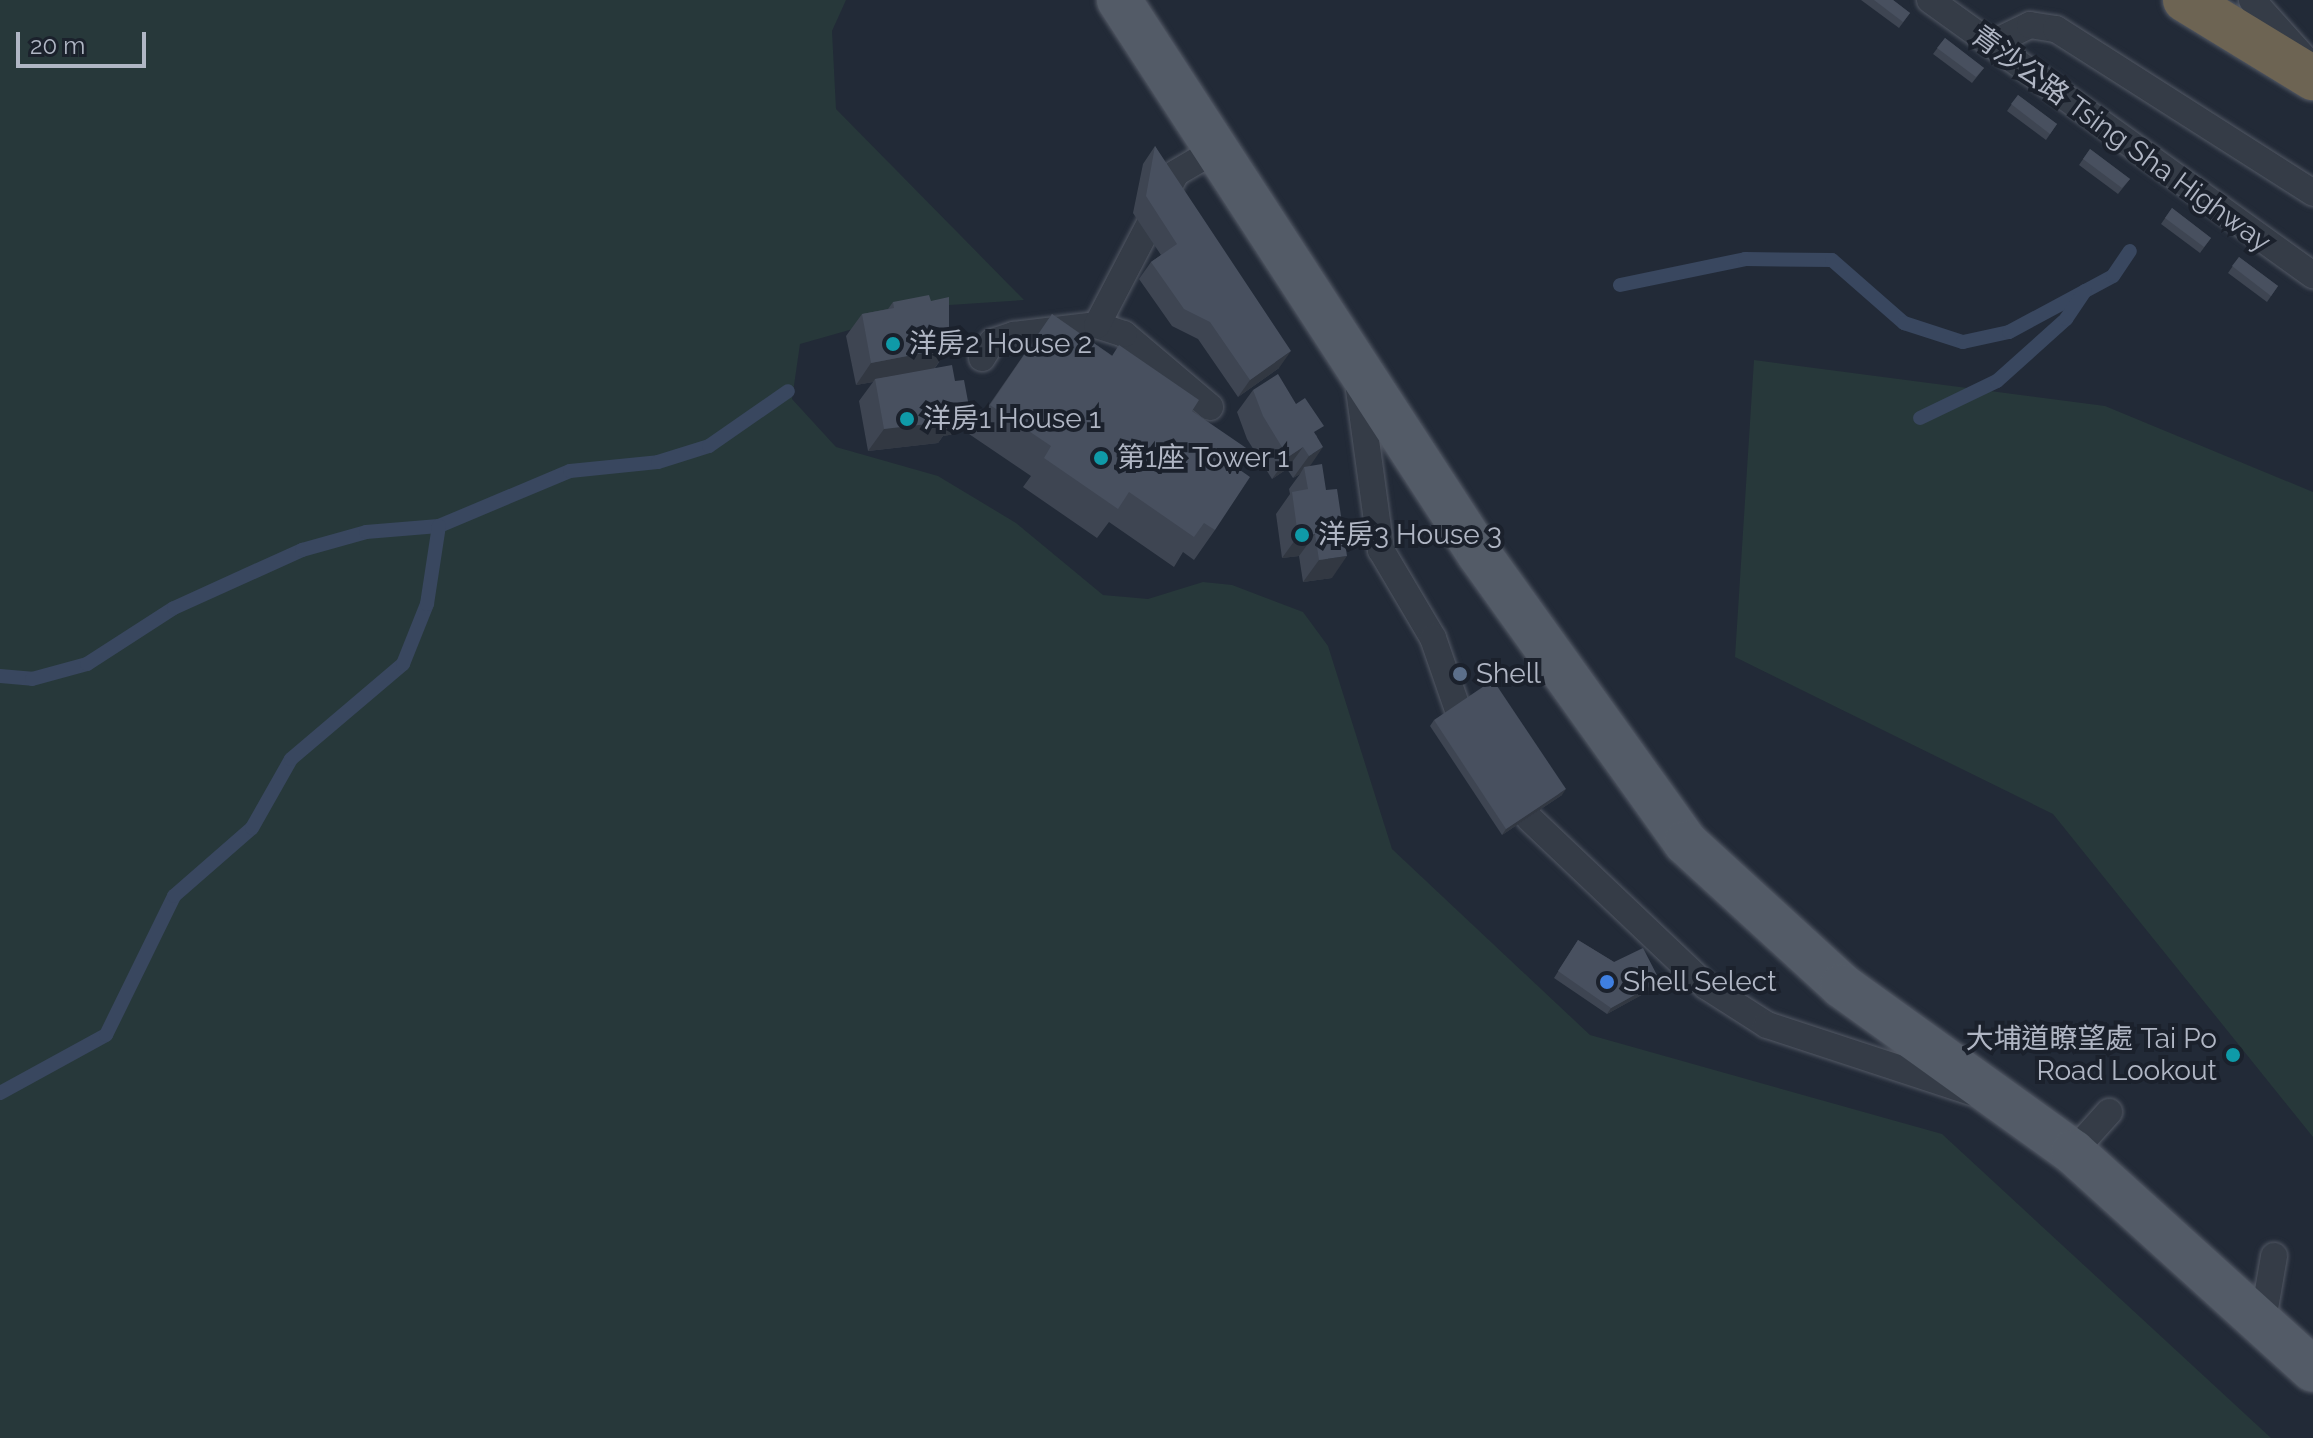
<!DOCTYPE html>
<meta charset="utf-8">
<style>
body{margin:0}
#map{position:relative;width:2313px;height:1438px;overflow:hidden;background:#222a37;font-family:Raleway,"Noto Sans TC",sans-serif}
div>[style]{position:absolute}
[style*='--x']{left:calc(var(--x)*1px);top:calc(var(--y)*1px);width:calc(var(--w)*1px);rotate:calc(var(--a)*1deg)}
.green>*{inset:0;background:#27383a}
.stream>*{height:14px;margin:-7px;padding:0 7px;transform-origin:7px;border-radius:7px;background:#39475f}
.roads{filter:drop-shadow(0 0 2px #535965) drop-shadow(0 0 2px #535965)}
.service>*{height:26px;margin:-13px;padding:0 13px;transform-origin:13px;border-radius:13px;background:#353c47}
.primary>*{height:44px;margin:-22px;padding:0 22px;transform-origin:22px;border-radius:22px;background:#535b67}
.motorway>*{height:44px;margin:-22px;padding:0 22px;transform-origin:22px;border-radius:22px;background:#6d6453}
.wall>*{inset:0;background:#3e4552}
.shaded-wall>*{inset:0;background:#323842}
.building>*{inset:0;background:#48505f}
.dots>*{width:22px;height:22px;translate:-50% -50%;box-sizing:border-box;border:4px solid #1b212c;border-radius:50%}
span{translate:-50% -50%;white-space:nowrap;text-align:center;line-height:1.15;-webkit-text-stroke:8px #1b212c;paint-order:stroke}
.street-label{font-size:28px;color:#b0b6c4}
.poi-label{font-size:28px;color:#b0b6c4}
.left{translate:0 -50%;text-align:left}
.right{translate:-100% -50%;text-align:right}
.scale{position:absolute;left:16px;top:32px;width:130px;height:36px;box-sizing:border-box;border:4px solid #b0b6c4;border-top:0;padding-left:10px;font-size:24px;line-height:28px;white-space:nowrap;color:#b0b6c4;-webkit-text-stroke:6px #1b212c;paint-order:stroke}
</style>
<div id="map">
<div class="green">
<i style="clip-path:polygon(0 0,846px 0,832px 31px,836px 109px,1024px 300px,934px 306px,800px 344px,792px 399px,836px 447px,938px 476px,1016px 523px,1103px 595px,1148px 599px,1203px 582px,1232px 585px,1303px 612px,1328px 646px,1392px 849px,1590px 1035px,1942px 1134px,2271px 1438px,0 1438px)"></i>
<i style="clip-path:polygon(1754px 360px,2105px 406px,2313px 492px,2313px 1137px,2053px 814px,1735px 657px)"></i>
</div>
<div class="stream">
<i style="--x:1620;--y:285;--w:128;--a:-11.7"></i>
<i style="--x:1745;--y:259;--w:87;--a:0.7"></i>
<i style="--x:1832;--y:260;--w:96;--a:41.2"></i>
<i style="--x:1904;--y:323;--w:62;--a:17.9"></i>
<i style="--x:1963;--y:342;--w:47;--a:-12.3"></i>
<i style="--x:2009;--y:332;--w:118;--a:-28.3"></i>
<i style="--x:2113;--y:276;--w:30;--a:-56"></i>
<i style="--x:1920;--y:418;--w:85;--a:-25.7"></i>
<i style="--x:1997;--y:381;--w:93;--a:-41.9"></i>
<i style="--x:2066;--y:319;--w:34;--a:-56"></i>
<i style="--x:0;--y:676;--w:32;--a:5"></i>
<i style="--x:32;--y:679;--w:57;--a:-15.3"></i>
<i style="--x:87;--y:664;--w:103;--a:-32.8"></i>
<i style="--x:174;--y:608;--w:141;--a:-24.4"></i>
<i style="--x:302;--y:550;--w:66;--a:-15.7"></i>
<i style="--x:366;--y:532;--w:73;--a:-4.7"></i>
<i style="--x:439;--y:526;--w:142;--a:-22.8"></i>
<i style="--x:570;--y:471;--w:88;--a:-5.8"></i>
<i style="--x:658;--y:462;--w:53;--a:-17.4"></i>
<i style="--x:709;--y:446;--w:96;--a:-34.8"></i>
<i style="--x:0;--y:1093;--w:121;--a:-28.7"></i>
<i style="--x:106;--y:1035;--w:155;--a:-63.9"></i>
<i style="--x:174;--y:896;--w:103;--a:-41.1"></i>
<i style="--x:252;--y:828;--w:79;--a:-60.5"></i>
<i style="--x:291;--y:759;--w:147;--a:-40.3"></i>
<i style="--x:403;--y:664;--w:65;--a:-68.2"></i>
<i style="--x:427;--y:604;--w:79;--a:-81.3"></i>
</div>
<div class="roads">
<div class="service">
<i style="--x:1930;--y:0;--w:472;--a:35.7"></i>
<i style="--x:2252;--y:0;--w:79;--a:48.1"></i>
<i style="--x:1991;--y:44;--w:43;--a:-26"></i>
<i style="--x:2030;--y:25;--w:26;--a:9"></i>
<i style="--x:2056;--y:29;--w:305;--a:32.5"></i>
<i style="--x:982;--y:358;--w:19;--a:-58"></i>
<i style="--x:992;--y:342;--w:23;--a:-18"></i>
<i style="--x:1014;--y:335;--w:84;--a:-6.9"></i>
<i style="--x:1358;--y:382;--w:170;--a:82.2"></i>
<i style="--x:1381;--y:550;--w:102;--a:59.4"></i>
<i style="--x:1433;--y:638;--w:76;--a:70.9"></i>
<i style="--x:1210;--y:407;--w:113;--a:-139.7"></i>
<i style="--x:1124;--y:334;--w:28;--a:-162"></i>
<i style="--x:1097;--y:325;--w:171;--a:-62.5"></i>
<i style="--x:1176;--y:173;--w:48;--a:-30.3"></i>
<i style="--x:1529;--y:818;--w:244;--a:43.5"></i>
<i style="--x:1706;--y:986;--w:72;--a:32.6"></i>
<i style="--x:1767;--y:1025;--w:215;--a:18.2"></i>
<i style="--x:2073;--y:1152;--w:54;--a:-48"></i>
<i style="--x:2263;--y:1320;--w:65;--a:-80.2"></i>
</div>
<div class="primary">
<i style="--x:1119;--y:0;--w:661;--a:56.98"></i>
<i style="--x:1479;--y:554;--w:355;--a:54.4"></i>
<i style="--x:1686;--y:843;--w:212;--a:42.5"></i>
<i style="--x:1842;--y:986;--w:284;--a:35.7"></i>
<i style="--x:2073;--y:1152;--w:324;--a:42.2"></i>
</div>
<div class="motorway">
<i style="--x:2185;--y:0;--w:150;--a:31.4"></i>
</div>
</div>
<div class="wall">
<i style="clip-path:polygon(1861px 0,1893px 0,1910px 13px,1899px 28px)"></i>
<i style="clip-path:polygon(1945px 38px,1984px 68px,1972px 83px,1933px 54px)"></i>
<i style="clip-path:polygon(2018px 95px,2057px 124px,2046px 140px,2007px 111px)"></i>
<i style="clip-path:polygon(1155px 146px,1279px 368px,1238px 397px,1198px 339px,1172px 326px,1139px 279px,1151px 262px,1161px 255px,1133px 213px,1143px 164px)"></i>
<i style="clip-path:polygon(2090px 149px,2130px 179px,2118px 194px,2079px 165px)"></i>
<i style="clip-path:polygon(2172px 208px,2211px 238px,2200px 253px,2161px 224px)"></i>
<i style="clip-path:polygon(2239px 257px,2278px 286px,2267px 302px,2228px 273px)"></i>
<i style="clip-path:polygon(931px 301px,949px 348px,935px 368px,955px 381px,970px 412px,955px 434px,943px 436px,938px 443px,868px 451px,859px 401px,873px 382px,856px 385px,846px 336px,862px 314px,888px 309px,893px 302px)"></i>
<i style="clip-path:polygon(1052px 314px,1192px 411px,1215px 530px,1194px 560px,1183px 552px,1174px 567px,1109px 522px,1097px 538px,1023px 487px,1031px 476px,969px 434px)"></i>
<i style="clip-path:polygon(1253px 390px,1317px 436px,1309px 466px,1332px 578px,1303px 582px,1299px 556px,1282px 558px,1276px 514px,1290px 494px,1289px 489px,1300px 474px,1293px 478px,1287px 469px,1272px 479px,1247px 439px,1237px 412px)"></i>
<i style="clip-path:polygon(1434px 720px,1562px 795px,1502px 835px,1430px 726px)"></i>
<i style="clip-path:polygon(1578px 940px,1614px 962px,1660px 981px,1656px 987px,1607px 1014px,1554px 978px)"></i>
</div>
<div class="shaded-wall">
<i style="clip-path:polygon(949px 348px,933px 370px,875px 379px,873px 382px,856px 385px,871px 363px)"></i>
<i style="clip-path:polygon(1291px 351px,1279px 368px,1238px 397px,1250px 380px)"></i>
<i style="clip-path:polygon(970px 412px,955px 434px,943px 436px,938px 443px,868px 451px,884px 429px)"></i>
<i style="clip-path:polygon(1303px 447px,1287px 469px,1272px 479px,1288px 457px)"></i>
<i style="clip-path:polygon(1323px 447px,1308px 469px,1304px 467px,1300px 474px,1293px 478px,1309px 456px)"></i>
<i style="clip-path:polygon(1315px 534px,1299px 556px,1282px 558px,1298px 536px)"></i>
<i style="clip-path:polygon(1347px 556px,1332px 578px,1303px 582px,1319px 560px)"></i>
<i style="clip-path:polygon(1566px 789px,1562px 795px,1502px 835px,1506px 829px)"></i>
<i style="clip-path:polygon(1660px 981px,1656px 987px,1607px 1014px,1611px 1008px)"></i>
</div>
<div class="building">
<i style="clip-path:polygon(1874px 0,1893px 0,1910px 13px,1903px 22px)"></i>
<i style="clip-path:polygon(1945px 38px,1984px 68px,1976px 77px,1937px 48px)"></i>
<i style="clip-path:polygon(2018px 95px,2057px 124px,2050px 134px,2011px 104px)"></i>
<i style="clip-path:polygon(1155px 146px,1291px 351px,1250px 380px,1210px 322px,1184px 309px,1151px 262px,1177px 244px,1146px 196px)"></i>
<i style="clip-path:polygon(2090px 149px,2130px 179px,2122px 188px,2083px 159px)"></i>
<i style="clip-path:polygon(2172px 208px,2211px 238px,2204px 247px,2165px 218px)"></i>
<i style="clip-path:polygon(2239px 257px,2278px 286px,2271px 296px,2232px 266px)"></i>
<i style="clip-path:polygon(929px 295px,931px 301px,949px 297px,949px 348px,871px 363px,862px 314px,894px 308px,893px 302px)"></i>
<i style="clip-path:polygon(1052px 314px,1112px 356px,1119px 345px,1199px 400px,1192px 411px,1252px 452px,1240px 470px,1250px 477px,1215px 530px,1204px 523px,1194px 537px,1129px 492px,1118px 509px,1044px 458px,1051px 446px,990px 405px)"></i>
<i style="clip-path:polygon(952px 365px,955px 381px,964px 380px,970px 412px,952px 415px,954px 421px,884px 429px,875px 379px)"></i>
<i style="clip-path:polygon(1278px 374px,1296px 404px,1305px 398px,1324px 426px,1314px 432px,1323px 447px,1309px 456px,1303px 447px,1288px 457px,1263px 416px,1253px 390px)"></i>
<i style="clip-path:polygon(1322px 464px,1326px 490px,1337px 489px,1347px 556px,1319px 560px,1315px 534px,1298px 536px,1292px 492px,1308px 489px,1304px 467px)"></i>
<i style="clip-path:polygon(1493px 680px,1566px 789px,1506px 829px,1434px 720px)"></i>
<i style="clip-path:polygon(1578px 940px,1614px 962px,1643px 948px,1660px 981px,1611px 1008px,1558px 971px)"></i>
</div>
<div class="dots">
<i style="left:893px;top:344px;background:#0f9aa8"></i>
<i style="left:907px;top:419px;background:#0f9aa8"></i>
<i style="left:1101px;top:458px;background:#0f9aa8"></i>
<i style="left:1302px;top:535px;background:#0f9aa8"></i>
<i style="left:1460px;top:674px;background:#5c6f8a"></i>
<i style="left:1607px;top:982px;background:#3f7fe0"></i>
<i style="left:2233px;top:1055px;background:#0f9aa8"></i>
</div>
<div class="street-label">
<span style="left:2121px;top:139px;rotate:36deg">青沙公路 Tsing Sha Highway</span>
</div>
<div class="poi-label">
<span class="left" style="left:909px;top:344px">洋房2 House 2</span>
<span class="left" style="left:923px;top:419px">洋房1 House 1</span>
<span class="left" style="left:1117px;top:458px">第1座 Tower 1</span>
<span class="left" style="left:1318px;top:535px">洋房3 House 3</span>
<span class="left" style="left:1476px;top:674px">Shell</span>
<span class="left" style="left:1623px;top:982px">Shell Select</span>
<span class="right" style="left:2217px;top:1055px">大埔道瞭望處 Tai Po<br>Road Lookout</span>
</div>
<div class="scale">20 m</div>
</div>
